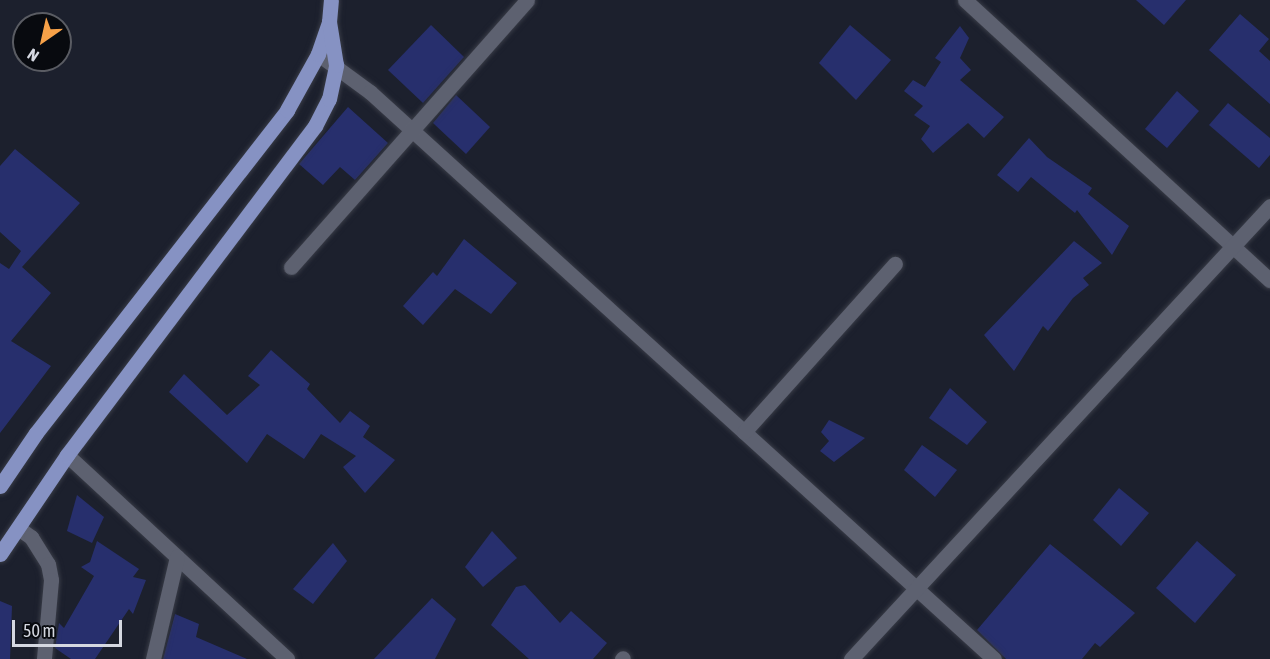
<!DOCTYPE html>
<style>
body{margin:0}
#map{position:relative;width:1270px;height:659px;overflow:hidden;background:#1c202d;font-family:"Asap Condensed",sans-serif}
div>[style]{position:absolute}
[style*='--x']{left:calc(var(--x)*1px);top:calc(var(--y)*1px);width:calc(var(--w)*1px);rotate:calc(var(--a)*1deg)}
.building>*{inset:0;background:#272f6d}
.roads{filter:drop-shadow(0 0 2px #383b46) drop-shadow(0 0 2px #383b46)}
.minor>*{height:15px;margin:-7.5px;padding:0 7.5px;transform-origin:7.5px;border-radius:7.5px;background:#5d6170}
.major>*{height:15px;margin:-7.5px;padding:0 7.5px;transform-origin:7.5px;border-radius:7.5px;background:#8692c3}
span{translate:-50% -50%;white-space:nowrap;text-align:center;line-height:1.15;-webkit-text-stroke:5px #080a0f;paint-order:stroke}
.north{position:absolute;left:12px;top:12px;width:60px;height:60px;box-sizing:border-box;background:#080a0f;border:2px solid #5a5c63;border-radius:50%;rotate:214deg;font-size:16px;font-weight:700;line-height:24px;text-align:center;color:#d5d8e1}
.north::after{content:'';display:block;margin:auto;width:21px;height:27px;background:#f7a148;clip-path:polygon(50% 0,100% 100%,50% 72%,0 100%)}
.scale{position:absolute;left:12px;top:620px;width:110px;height:27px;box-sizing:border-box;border:3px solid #d5d8e1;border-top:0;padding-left:8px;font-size:18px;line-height:21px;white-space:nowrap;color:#d5d8e1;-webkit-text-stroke:4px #080a0f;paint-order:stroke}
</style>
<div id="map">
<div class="building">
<i style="clip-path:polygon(1136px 0,1186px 0,1164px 25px)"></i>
<i style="clip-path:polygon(1240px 14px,1269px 39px,1259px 51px,1270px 61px,1270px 104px,1209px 50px)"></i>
<i style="clip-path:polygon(431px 25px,464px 57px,423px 103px,388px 70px)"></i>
<i style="clip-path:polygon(850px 25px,891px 60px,856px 100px,819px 63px)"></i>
<i style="clip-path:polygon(960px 26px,969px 38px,960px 58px,971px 70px,960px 80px,1004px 117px,984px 138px,968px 123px,933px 153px,921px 139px,930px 126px,914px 115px,923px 106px,904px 91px,913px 80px,925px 87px,941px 62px,935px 58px)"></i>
<i style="clip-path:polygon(1177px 91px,1199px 111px,1167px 148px,1145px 129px)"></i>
<i style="clip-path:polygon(456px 95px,490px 127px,466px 154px,433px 123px)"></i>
<i style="clip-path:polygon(1228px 103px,1270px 138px,1270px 155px,1259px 168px,1209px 125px)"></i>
<i style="clip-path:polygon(348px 107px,388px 143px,355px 180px,340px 167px,323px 185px,299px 164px)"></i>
<i style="clip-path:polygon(1029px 138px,1047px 157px,1092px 188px,1088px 194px,1129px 226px,1112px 255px,1077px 210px,1075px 213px,1031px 177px,1018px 192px,997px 175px)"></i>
<i style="clip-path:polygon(15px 149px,80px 203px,22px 267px,51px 293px,11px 341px,51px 366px,0 433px,0 263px,9px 269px,21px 251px,0 232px,0 166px)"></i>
<i style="clip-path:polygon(464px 239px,517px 283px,491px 314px,455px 289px,423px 325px,403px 306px,433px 272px,437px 276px)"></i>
<i style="clip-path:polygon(1074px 241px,1102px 263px,1083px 278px,1089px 285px,1073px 298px,1048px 331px,1043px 326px,1014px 371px,984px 335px)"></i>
<i style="clip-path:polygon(271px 350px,310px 384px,307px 389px,340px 423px,350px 411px,370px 426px,363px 437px,395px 460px,365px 493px,343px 467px,356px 456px,321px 434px,304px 459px,267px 434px,247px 463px,169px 392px,184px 374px,227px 415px,260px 385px,248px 376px)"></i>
<i style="clip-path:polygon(950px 388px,987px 422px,967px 445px,929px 418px)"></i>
<i style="clip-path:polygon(829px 420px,865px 438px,834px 462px,820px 451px,829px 441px,821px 432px)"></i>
<i style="clip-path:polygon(922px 445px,957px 470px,935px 497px,904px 470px)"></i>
<i style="clip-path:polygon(1119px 488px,1149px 513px,1121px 546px,1093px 520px)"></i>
<i style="clip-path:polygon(77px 495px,104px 517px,92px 543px,67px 531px)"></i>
<i style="clip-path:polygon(492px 531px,517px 558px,483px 587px,465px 567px)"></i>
<i style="clip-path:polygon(97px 541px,139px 569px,133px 577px,146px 580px,133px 614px,129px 609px,95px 659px,71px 659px,55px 648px,59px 623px,64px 628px,94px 576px,81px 567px,90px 562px)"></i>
<i style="clip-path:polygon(1197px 541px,1236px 575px,1195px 623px,1156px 588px)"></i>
<i style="clip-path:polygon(333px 543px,347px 561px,313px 604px,293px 589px)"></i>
<i style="clip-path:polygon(1050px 544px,1135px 613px,1100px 647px,1095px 643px,1082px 659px,1006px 659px,977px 630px)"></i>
<i style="clip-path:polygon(525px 585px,560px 623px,571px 611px,607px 643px,593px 659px,529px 659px,491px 625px,516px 587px)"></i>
<i style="clip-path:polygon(432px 598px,456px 619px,435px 659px,374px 659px)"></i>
<i style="clip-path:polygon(0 601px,12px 606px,10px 659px,0 659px)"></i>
<i style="clip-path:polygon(175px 614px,199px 624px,196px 637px,247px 659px,163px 659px)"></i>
</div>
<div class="roads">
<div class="minor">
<i style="--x:965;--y:0;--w:414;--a:42.6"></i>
<i style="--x:318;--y:54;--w:64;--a:36.2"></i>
<i style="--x:370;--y:92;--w:843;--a:42.26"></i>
<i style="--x:291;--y:267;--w:356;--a:-48.5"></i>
<i style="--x:744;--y:432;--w:226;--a:-48.1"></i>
<i style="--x:67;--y:455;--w:300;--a:42.8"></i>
<i style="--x:18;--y:528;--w:16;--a:35"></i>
<i style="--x:31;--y:537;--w:32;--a:58"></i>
<i style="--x:48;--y:564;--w:16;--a:79"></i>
<i style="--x:51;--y:580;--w:79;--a:95.1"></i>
<i style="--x:153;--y:659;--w:105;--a:-76.8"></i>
<i style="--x:622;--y:659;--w:1;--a:-45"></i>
<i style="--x:851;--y:659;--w:617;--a:-47.23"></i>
</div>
<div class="major">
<i style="--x:0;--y:486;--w:64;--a:-55.8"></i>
<i style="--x:36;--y:433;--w:409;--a:-52.1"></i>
<i style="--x:287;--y:110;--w:64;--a:-61"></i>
<i style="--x:318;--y:54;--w:34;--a:-71"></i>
<i style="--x:329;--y:22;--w:22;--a:-85"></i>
<i style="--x:0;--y:554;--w:120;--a:-55.9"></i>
<i style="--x:67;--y:455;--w:412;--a:-53"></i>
<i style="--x:315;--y:126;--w:30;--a:-63"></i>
<i style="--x:329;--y:99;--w:35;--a:-78"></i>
<i style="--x:336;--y:65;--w:44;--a:-99.2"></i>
</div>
</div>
<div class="north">N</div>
<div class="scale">50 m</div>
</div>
